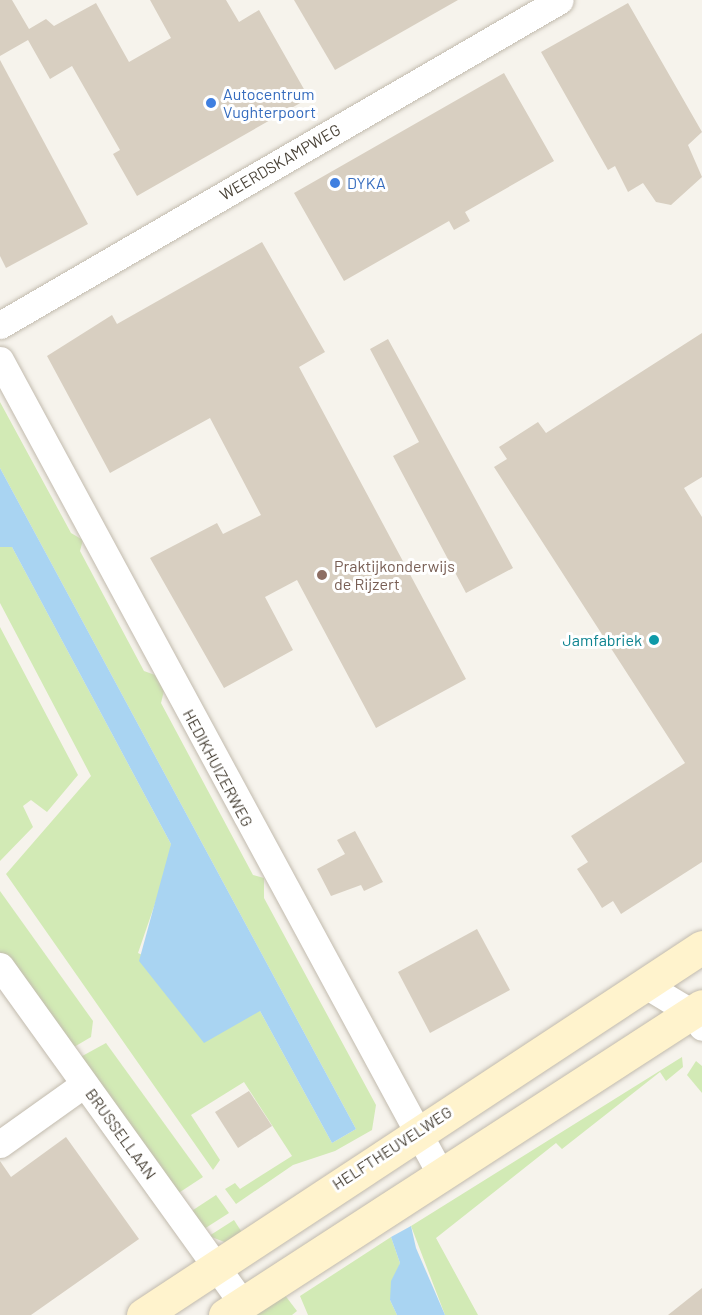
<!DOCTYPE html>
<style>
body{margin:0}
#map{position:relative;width:702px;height:1315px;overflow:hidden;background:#f6f3ec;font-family:Barlow,sans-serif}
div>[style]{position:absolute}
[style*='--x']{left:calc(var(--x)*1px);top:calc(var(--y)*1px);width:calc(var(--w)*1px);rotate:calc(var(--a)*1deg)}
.green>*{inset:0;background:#d2eab5}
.water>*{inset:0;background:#a9d4f2}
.building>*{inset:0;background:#d8cfc1}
.roads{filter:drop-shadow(0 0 2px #c2bbae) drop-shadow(0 0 2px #c2bbae)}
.street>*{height:27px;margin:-13.5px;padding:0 13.5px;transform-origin:13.5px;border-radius:13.5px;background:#fff}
.secondary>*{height:33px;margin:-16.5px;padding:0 16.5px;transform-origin:16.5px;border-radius:16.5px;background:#fff3cd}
.dots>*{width:16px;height:16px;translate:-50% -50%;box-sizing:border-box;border:3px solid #fff;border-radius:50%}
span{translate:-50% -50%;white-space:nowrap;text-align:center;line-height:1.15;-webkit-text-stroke:6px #fff;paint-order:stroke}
.shop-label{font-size:16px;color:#366cbe}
.left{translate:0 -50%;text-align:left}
.street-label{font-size:16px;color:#4b4439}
.education-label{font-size:16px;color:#785e54}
.culture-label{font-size:16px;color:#0d838f}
.right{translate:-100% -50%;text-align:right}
</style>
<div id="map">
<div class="green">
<i style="clip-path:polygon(0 402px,71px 533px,83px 540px,80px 551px,144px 671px,155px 675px,164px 691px,161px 703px,253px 875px,264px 878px,264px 898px,376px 1105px,372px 1130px,335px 1151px,293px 1165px,236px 1204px,225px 1189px,235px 1183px,240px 1189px,292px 1156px,244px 1082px,191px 1115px,220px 1160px,213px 1170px,6px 874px,91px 776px,0 603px,0 547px,12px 547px,171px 844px,169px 863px,138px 953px,260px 1011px,332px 1143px,356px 1129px,0 468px)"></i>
<i style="clip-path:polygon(0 627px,78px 775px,47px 812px,31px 800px,23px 806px,33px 827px,0 861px)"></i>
<i style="clip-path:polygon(0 891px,93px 1021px,91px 1037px,69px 1050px,0 952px)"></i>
<i style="clip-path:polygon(106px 1043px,203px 1177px,174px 1196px,75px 1060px)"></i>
<i style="clip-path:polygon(682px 1057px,683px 1067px,666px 1081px,660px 1072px,562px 1149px,556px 1143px,436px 1238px,478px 1315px,445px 1315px,411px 1226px)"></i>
<i style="clip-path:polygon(696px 1061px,702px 1066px,702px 1093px,687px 1075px)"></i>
<i style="clip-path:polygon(216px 1195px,229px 1213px,204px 1229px,187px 1214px)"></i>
<i style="clip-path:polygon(234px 1220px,243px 1234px,227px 1243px,209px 1236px)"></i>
<i style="clip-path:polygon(391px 1237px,400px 1263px,390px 1300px,397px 1315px,308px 1315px,300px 1296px)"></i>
<i style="clip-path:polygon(284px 1294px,297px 1311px,292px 1315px,253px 1315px)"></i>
</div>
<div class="water">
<i style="clip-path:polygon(0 468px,356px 1129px,332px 1143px,260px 1011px,204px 1043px,139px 961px,171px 844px,12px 547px,0 547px)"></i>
<i style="clip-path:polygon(411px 1226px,416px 1248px,445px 1315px,397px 1315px,390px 1300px,391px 1281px,400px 1263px,391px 1237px)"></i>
</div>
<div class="building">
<i style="clip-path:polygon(0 0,12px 0,29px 29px,46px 19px,54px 26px,96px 3px,129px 62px,171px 38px,150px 0,226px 0,239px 22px,259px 10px,309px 98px,137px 196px,113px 154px,120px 150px,72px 66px,50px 79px,28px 40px,0 56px)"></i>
<i style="clip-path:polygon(294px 0,458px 0,335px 70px)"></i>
<i style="clip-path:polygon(628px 3px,702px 132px,688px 145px,702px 177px,671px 205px,656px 202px,643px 183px,628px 192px,615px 166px,608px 170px,541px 52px)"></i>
<i style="clip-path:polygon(0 60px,88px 224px,6px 268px,0 256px)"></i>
<i style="clip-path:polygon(504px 73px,554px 161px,465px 212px,470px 221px,454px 230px,449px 221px,344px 281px,294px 193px)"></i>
<i style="clip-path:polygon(262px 242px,325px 352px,299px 367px,466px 679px,376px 728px,297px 580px,265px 597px,293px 650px,224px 688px,150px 558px,217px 523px,223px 534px,261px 515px,210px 418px,110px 473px,47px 356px,112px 315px,117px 324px)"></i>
<i style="clip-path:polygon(702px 333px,702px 477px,684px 488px,702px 517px,702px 862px,621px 914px,613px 901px,602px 908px,594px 895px,577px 869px,588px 862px,571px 836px,685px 763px,494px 467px,507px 459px,499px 447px,538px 422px,546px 433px)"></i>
<i style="clip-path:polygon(388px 339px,513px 568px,466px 593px,393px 456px,419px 442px,370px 349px)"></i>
<i style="clip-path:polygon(355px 831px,383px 882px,364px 891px,361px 885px,331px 896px,317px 869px,345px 854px,337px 840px)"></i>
<i style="clip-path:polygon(477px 929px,510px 990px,430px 1033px,398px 972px)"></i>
<i style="clip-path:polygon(249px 1091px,272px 1126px,238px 1148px,215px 1112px)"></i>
<i style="clip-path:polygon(66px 1137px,139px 1239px,31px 1315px,0 1315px,0 1161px,11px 1177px)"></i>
<i style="clip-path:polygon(702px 1288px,702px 1315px,668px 1315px)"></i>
</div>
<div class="roads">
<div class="street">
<i style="--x:0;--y:325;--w:647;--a:-30.13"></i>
<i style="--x:0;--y:360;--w:924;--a:61.58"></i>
<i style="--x:0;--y:966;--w:413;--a:54.3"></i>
<i style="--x:644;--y:984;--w:56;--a:31.1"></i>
<i style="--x:692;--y:1013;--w:17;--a:54"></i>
<i style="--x:0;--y:1144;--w:103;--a:-35.5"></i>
</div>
<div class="secondary">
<i style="--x:143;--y:1315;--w:669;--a:-33.36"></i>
<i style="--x:225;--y:1315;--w:568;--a:-32.94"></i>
</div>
</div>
<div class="dots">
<i style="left:211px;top:103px;background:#3f7fe0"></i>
<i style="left:335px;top:183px;background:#3f7fe0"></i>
<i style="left:322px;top:575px;background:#8d6e63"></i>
<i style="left:654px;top:640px;background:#0f9aa8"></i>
</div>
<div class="shop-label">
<span class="left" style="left:223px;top:103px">Autocentrum<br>Vughterpoort</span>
<span class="left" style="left:347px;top:183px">DYKA</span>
</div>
<div class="street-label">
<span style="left:280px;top:162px;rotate:-30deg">WEERDSKAMPWEG</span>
<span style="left:218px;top:768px;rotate:62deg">HEDIKHUIZERWEG</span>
<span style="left:121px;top:1134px;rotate:54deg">BRUSSELLAAN</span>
<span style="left:392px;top:1148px;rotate:-33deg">HELFTHEUVELWEG</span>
</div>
<div class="education-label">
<span class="left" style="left:334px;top:575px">Praktijkonderwijs<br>de Rijzert</span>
</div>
<div class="culture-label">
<span class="right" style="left:642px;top:640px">Jamfabriek</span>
</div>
</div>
